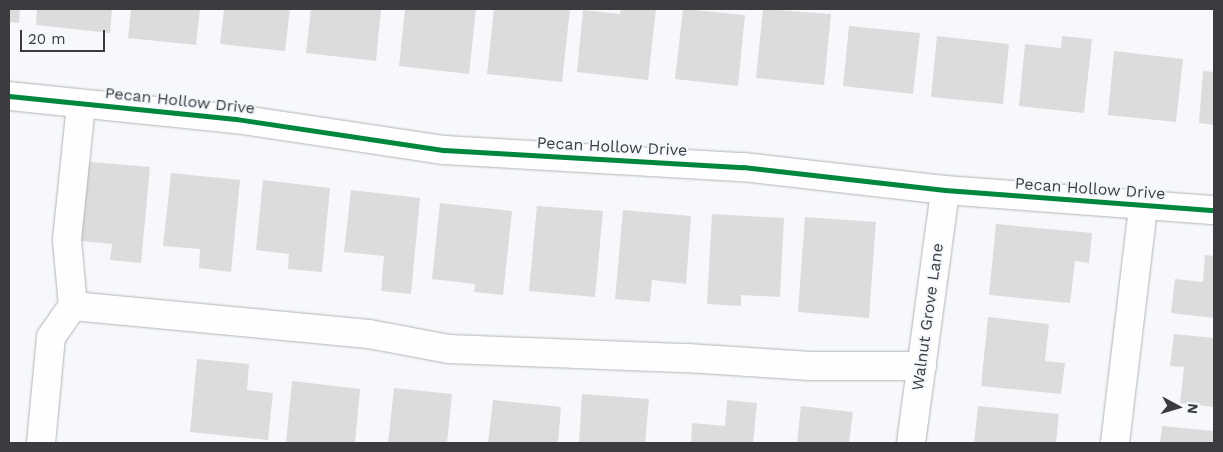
<!DOCTYPE html>
<style>
body{margin:0}
#map{position:relative;width:1223px;height:452px;overflow:hidden;background:#f6f8fb;font-family:"Work Sans",sans-serif}
div>[style]{position:absolute}
[style*='--x']{left:calc(var(--x)*1px);top:calc(var(--y)*1px);width:calc(var(--w)*1px);rotate:calc(var(--a)*1deg)}
.building>*{inset:0;background:#dddcdc}
.roads{filter:drop-shadow(0 0 1px #b2b4b6) drop-shadow(0 0 1px #b2b4b6)}
.minor>*{height:28px;margin:-14px;padding:0 14px;transform-origin:14px;border-radius:14px;background:#fefefe}
.cycleway>*{height:5px;margin:-2.5px;padding:0 2.5px;transform-origin:2.5px;border-radius:2.5px;background:#00873e}
span{translate:-50% -50%;white-space:nowrap;text-align:center;line-height:1.15;-webkit-text-stroke:4px #f4f8fd;paint-order:stroke}
.street-label{font-size:16px;color:#3a3c40}
.frame{position:absolute;inset:0;border:10px solid #3a3c40;pointer-events:none}
.north{position:absolute;left:1153px;top:382px;width:50px;height:50px;-webkit-text-stroke:4px #f4f8fd;paint-order:stroke;rotate:96deg;font-size:14px;font-weight:700;line-height:20px;text-align:center;color:#3a3c40}
.north::after{content:'';display:block;margin:auto;width:18px;height:22px;background:#3a3c40;clip-path:polygon(50% 0,100% 100%,50% 72%,0 100%)}
.scale{position:absolute;left:20px;top:30px;width:85px;height:22px;box-sizing:border-box;border:2px solid #3a3c40;border-top:0;padding-left:6px;font-size:15px;line-height:18px;white-space:nowrap;color:#3a3c40;-webkit-text-stroke:4px #f4f8fd;paint-order:stroke}
</style>
<div id="map">
<div class="building">
<i style="clip-path:polygon(9px 9px,20px 9px,19px 23px,9px 22px)"></i>
<i style="clip-path:polygon(37px 9px,112px 9px,110px 33px,36px 25px)"></i>
<i style="clip-path:polygon(131px 9px,200px 9px,196px 45px,128px 38px)"></i>
<i style="clip-path:polygon(224px 9px,290px 9px,285px 51px,220px 44px)"></i>
<i style="clip-path:polygon(311px 9px,381px 9px,376px 61px,306px 53px)"></i>
<i style="clip-path:polygon(405px 9px,476px 9px,469px 74px,399px 66px)"></i>
<i style="clip-path:polygon(494px 9px,570px 9px,562px 82px,487px 74px)"></i>
<i style="clip-path:polygon(621px 9px,656px 9px,648px 80px,577px 72px,583px 10px,620px 14px)"></i>
<i style="clip-path:polygon(683px 9px,745px 15px,738px 86px,675px 79px)"></i>
<i style="clip-path:polygon(763px 9px,831px 14px,824px 85px,756px 78px)"></i>
<i style="clip-path:polygon(849px 26px,920px 33px,913px 94px,843px 86px)"></i>
<i style="clip-path:polygon(937px 36px,1009px 44px,1003px 104px,931px 97px)"></i>
<i style="clip-path:polygon(1062px 36px,1092px 39px,1084px 113px,1019px 106px,1025px 44px,1061px 48px)"></i>
<i style="clip-path:polygon(1114px 51px,1183px 59px,1176px 122px,1108px 115px)"></i>
<i style="clip-path:polygon(1203px 71px,1214px 72px,1214px 125px,1199px 123px)"></i>
<i style="clip-path:polygon(79px 161px,150px 167px,141px 263px,110px 260px,112px 244px,71px 240px)"></i>
<i style="clip-path:polygon(171px 173px,240px 180px,231px 272px,199px 268px,200px 249px,163px 246px)"></i>
<i style="clip-path:polygon(263px 180px,330px 188px,322px 272px,288px 269px,289px 254px,256px 250px)"></i>
<i style="clip-path:polygon(351px 190px,420px 198px,411px 294px,381px 291px,384px 256px,344px 252px)"></i>
<i style="clip-path:polygon(440px 203px,512px 211px,503px 295px,474px 292px,475px 284px,432px 279px)"></i>
<i style="clip-path:polygon(537px 206px,603px 211px,595px 297px,529px 291px)"></i>
<i style="clip-path:polygon(623px 210px,691px 216px,686px 284px,652px 280px,650px 302px,615px 299px)"></i>
<i style="clip-path:polygon(712px 214px,784px 218px,780px 297px,741px 295px,741px 306px,707px 304px)"></i>
<i style="clip-path:polygon(805px 217px,876px 222px,869px 318px,798px 312px)"></i>
<i style="clip-path:polygon(996px 224px,1092px 233px,1089px 263px,1075px 261px,1070px 303px,989px 295px)"></i>
<i style="clip-path:polygon(1205px 255px,1214px 256px,1214px 318px,1171px 313px,1175px 279px,1203px 282px)"></i>
<i style="clip-path:polygon(988px 317px,1049px 324px,1045px 361px,1065px 363px,1061px 394px,981px 386px)"></i>
<i style="clip-path:polygon(1174px 334px,1214px 338px,1214px 407px,1180px 403px,1184px 367px,1170px 366px)"></i>
<i style="clip-path:polygon(197px 359px,249px 364px,247px 390px,273px 393px,268px 440px,190px 432px)"></i>
<i style="clip-path:polygon(292px 381px,360px 389px,355px 443px,286px 443px)"></i>
<i style="clip-path:polygon(394px 388px,452px 394px,447px 443px,388px 443px)"></i>
<i style="clip-path:polygon(582px 394px,649px 399px,645px 443px,579px 443px)"></i>
<i style="clip-path:polygon(493px 400px,561px 407px,558px 443px,488px 443px)"></i>
<i style="clip-path:polygon(727px 400px,757px 403px,753px 443px,691px 443px,692px 423px,725px 426px)"></i>
<i style="clip-path:polygon(801px 406px,853px 412px,849px 443px,797px 443px)"></i>
<i style="clip-path:polygon(978px 406px,1059px 414px,1056px 443px,974px 443px)"></i>
<i style="clip-path:polygon(1162px 426px,1214px 431px,1214px 443px,1160px 443px)"></i>
</div>
<div class="roads">
<div class="minor">
<i style="--x:9;--y:96;--w:228;--a:5.8"></i>
<i style="--x:236;--y:119;--w:210;--a:8.5"></i>
<i style="--x:444;--y:150;--w:299;--a:3.3"></i>
<i style="--x:743;--y:167;--w:203;--a:6.5"></i>
<i style="--x:945;--y:190;--w:270;--a:4.3"></i>
<i style="--x:73;--y:306;--w:297;--a:5.4"></i>
<i style="--x:369;--y:334;--w:81;--a:10.6"></i>
<i style="--x:449;--y:349;--w:238;--a:2.2"></i>
<i style="--x:687;--y:358;--w:123;--a:3.7"></i>
<i style="--x:810;--y:366;--w:112;--a:0"></i>
<i style="--x:41;--y:443;--w:106;--a:-84.6"></i>
<i style="--x:51;--y:337;--w:38;--a:-55"></i>
<i style="--x:73;--y:306;--w:66;--a:-95.2"></i>
<i style="--x:67;--y:240;--w:137;--a:-84.1"></i>
<i style="--x:911;--y:443;--w:255;--a:-82.3"></i>
<i style="--x:1115;--y:443;--w:238;--a:-83.2"></i>
</div>
</div>
<div class="cycleway">
<i style="--x:9;--y:96;--w:228;--a:5.8"></i>
<i style="--x:236;--y:119;--w:210;--a:8.5"></i>
<i style="--x:444;--y:150;--w:299;--a:3.3"></i>
<i style="--x:743;--y:167;--w:203;--a:6.5"></i>
<i style="--x:945;--y:190;--w:270;--a:4.3"></i>
</div>
<div class="street-label">
<span style="left:180px;top:101px;rotate:6deg">Pecan Hollow Drive</span>
<span style="left:612px;top:147px;rotate:3deg">Pecan Hollow Drive</span>
<span style="left:1090px;top:189px;rotate:4deg">Pecan Hollow Drive</span>
<span style="left:928px;top:317px;rotate:-82deg">Walnut Grove Lane</span>
</div>
<div class="frame"></div>
<div class="north">N</div>
<div class="scale">20 m</div>
</div>
